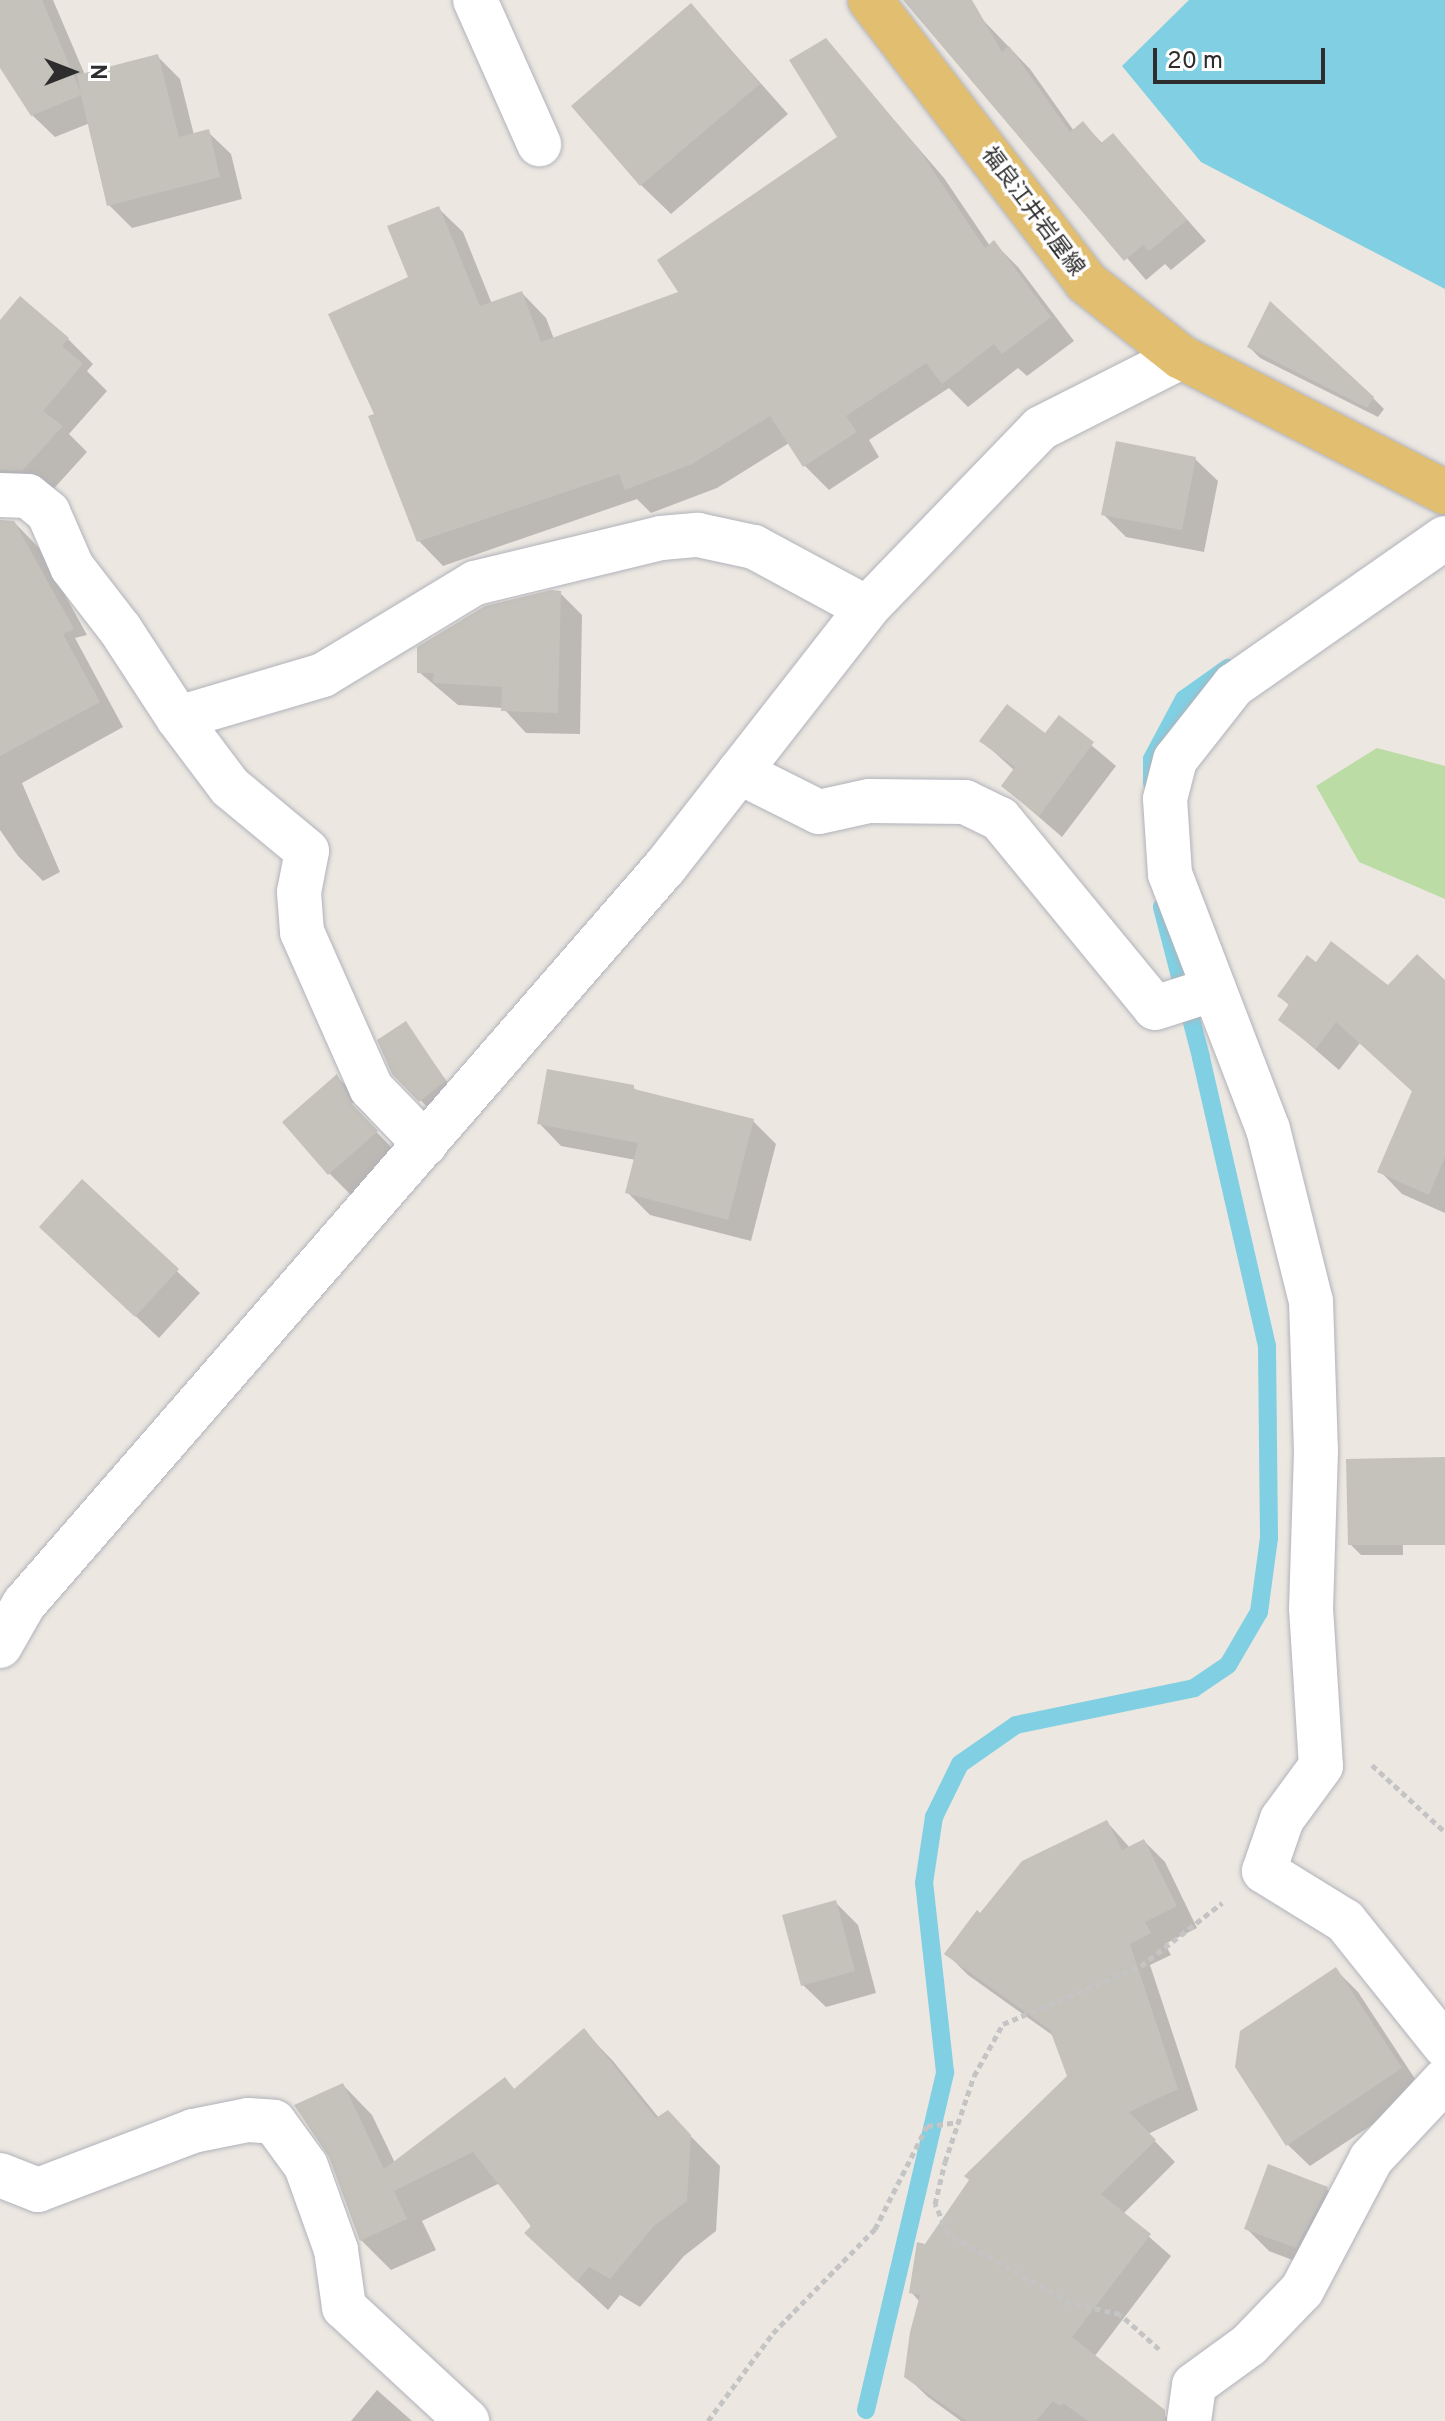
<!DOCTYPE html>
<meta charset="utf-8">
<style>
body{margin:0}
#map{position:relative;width:1445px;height:2421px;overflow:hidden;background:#ece7e1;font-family:Overpass,"Noto Sans JP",sans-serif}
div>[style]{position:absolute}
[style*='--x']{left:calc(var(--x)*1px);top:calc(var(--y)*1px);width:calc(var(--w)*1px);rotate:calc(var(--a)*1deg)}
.green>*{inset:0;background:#bbdca4}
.water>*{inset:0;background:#80cfe2}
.shadow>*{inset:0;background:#0003}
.stream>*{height:18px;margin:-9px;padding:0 9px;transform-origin:9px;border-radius:9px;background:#80cfe2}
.building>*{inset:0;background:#c5c2bc}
.path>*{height:5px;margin-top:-2.5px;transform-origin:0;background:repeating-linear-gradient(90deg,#c4c4c4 0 6px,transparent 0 10px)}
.roads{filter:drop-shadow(0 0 2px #b1b3bb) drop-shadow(0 0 2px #b1b3bb)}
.street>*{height:44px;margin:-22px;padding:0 22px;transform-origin:22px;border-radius:22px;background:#fff}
.primary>*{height:44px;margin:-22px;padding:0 22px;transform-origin:22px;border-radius:22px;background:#e2bf70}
span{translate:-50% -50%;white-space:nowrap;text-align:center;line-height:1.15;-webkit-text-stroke:7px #fff;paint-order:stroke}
.street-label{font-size:22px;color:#2d2d2d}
.north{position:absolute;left:32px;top:32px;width:80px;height:80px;-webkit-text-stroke:6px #fff;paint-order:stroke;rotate:90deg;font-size:22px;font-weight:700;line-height:32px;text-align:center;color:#2d2d2d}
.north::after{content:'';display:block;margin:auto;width:28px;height:36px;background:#2d2d2d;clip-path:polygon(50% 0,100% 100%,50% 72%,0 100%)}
.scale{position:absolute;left:1153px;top:48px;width:172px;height:36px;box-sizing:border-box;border:4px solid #2d2d2d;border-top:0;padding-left:10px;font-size:24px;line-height:28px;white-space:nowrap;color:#2d2d2d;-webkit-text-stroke:6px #fff;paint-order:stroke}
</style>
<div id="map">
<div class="green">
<i style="clip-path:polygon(1377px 748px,1445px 766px,1445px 899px,1359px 862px,1316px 786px)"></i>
</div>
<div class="water">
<i style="clip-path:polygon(1189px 0,1445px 0,1445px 289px,1201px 162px,1122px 66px)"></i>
</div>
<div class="shadow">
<i style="clip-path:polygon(0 0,53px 0,85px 75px,157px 56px,180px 79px,194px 135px,208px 132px,231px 154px,242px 199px,132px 228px,109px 205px,90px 123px,55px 137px,32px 115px,0 64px)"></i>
<i style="clip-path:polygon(691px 5px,788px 114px,671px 214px,641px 185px)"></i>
<i style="clip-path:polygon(982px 19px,1030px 69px,1074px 131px,1083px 123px,1103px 144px,1113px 135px,1206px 241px,1171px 270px,1165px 264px,1146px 280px,952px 54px)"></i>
<i style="clip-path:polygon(826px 41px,944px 178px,990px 246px,994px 243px,1018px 267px,1074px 341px,1027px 376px,1018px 368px,968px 407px,949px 388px,869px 440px,879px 457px,829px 490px,805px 466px,789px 443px,717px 488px,651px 513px,637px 499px,443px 566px,419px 541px,376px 415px,410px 278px,438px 208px,463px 232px,492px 304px,522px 293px,546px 318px,554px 339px,682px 293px,839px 138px)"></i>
<i style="clip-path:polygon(0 323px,68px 339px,93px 364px,87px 371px,107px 391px,69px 434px,87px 452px,48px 495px,3px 508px,0 519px)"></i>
<i style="clip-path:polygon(1249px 347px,1373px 398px,1384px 409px,1378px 417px,1260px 358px)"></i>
<i style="clip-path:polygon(1195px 459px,1218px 481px,1204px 552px,1126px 537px,1103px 514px)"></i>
<i style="clip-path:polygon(0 520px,14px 522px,39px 548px,87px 635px,75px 638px,123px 727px,22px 783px,60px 872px,43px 881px,18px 856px,0 830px)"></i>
<i style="clip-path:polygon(560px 593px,582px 615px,580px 734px,526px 733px,503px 708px,458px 705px,419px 672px)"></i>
<i style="clip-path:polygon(1059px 718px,1116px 766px,1062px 837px,1003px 786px,1015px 771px,982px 741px,1045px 735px)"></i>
<i style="clip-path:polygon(1316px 964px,1389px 988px,1445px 982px,1445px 1213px,1402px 1194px,1380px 1171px,1413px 1092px,1360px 1043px,1339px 1070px,1280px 1019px,1290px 1006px,1279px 996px)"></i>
<i style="clip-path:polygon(406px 1024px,455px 1093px,431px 1111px,394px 1073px)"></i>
<i style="clip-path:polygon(337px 1077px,360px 1099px,370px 1120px,354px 1103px,348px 1103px,399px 1155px,352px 1196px,329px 1173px)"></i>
<i style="clip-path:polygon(633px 1087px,638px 1092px,753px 1121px,776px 1144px,751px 1241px,650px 1215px,627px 1192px,636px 1160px,561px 1146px,539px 1123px)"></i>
<i style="clip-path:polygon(82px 1182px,200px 1293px,159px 1338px,64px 1249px)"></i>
<i style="clip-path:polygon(1402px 1471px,1403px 1555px,1361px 1555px,1350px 1544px)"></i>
<i style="clip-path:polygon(1107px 1822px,1130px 1848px,1144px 1841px,1165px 1862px,1197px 1928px,1165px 1944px,1171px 1955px,1150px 1965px,1198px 2110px,1148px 2134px,1175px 2162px,1123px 2214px,1171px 2256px,1094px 2357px,1171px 2421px,961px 2421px,928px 2397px,906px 2376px,920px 2302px,911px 2292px,926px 2246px,1069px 2076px,1055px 2037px,968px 1975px,947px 1954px,981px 1915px)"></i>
<i style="clip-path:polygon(835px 1902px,858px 1925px,876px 1993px,826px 2007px,803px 1985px)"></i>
<i style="clip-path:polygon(1336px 1970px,1358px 1992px,1423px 2091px,1310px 2166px,1288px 2145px)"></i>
<i style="clip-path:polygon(584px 2031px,613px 2061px,659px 2118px,668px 2113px,720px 2166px,716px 2231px,684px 2256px,640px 2307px,620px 2295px,608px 2310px,557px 2263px,500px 2183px,422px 2221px,436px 2250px,391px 2270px,361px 2240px,343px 2085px,372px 2115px,395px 2163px,505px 2079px,515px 2090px)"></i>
<i style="clip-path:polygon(1327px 2189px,1349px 2211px,1319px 2270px,1269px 2251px,1246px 2228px)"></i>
<i style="clip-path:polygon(377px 2390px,412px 2421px,351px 2421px)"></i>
</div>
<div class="stream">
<i style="--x:1152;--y:783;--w:24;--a:-90"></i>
<i style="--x:1152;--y:759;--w:68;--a:-61.9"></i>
<i style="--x:1184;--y:699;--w:54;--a:-35.2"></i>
<i style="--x:866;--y:2410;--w:347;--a:-76.8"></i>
<i style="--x:945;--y:2072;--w:190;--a:-96.3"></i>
<i style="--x:924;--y:1883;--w:67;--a:-81.4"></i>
<i style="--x:934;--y:1817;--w:59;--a:-63.9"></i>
<i style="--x:960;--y:1764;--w:68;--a:-34.9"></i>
<i style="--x:1016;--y:1725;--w:182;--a:-11.7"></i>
<i style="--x:1194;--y:1688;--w:41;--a:-34.1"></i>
<i style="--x:1228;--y:1665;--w:61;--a:-59.7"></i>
<i style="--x:1259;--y:1612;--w:75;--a:-82.3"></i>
<i style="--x:1269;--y:1538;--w:192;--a:-90.6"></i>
<i style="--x:1267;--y:1346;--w:296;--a:-102.9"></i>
<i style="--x:1201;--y:1057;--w:155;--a:-104.6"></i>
</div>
<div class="building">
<i style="clip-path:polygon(0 0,42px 0,81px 93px,77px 75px,158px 54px,179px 137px,209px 129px,220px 177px,107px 206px,81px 95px,31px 116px,0 68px)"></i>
<i style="clip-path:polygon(903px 0,972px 0,1002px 52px,1009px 46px,1070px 132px,1083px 121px,1101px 143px,1113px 133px,1187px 220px,1149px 251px,1143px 245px,1124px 261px)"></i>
<i style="clip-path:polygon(691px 3px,760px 84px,640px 186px,571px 106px)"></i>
<i style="clip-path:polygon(826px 38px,920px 151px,985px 248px,994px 240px,1051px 317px,1002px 354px,994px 344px,942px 384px,926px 363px,846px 416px,857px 432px,803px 467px,770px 416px,692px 464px,625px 490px,619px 474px,417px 542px,368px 416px,374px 414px,328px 314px,408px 277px,387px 226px,439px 206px,480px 306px,522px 291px,541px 342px,678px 292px,657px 260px,837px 137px,789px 60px)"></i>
<i style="clip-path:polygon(20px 296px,69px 338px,62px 346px,83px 364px,43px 411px,63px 426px,22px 471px,0 470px,0 320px)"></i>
<i style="clip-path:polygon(1270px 301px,1374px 397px,1367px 408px,1247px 347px)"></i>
<i style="clip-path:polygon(1116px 441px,1196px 457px,1182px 530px,1101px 515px)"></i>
<i style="clip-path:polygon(0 520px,14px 521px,74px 629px,63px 634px,100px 702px,0 756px)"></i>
<i style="clip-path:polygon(551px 590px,561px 591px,558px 713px,501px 711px,502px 687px,433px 683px,434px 673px,417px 673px,417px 647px,485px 606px)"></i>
<i style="clip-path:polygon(1007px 704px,1045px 733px,1059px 715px,1094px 742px,1039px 816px,1001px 786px,1015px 767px,979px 741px)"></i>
<i style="clip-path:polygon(1331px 941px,1388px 985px,1417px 954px,1445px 980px,1445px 1157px,1429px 1195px,1377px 1172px,1412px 1091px,1336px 1022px,1316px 1049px,1278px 1020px,1289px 1004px,1277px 996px,1307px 955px,1316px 962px)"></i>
<i style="clip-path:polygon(406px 1021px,446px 1081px,419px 1102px,392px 1074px,377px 1040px)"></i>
<i style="clip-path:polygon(547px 1069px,634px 1085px,634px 1089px,754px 1119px,728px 1220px,625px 1193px,638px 1143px,537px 1124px)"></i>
<i style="clip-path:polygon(337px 1074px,353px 1105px,378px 1131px,328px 1175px,282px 1122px)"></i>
<i style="clip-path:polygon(82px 1179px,179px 1269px,135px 1317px,39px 1227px)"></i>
<i style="clip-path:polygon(1445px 1457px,1445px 1545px,1348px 1545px,1346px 1459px)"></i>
<i style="clip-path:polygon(1107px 1820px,1122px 1850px,1144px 1839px,1177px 1906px,1145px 1922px,1151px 1933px,1130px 1944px,1178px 2089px,1129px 2112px,1156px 2140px,1101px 2194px,1151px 2234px,1072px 2337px,1165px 2410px,1165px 2421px,1088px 2421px,1063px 2403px,1060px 2406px,1053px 2401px,1036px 2421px,967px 2421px,904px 2377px,910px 2332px,920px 2295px,909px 2293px,917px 2242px,925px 2244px,969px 2180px,964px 2176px,1067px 2076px,1050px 2030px,944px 1954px,977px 1910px,980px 1913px,1022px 1861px)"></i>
<i style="clip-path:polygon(836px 1900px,855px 1971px,801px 1986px,782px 1915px)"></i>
<i style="clip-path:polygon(1336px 1967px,1402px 2068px,1286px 2146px,1235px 2067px,1240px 2031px)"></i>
<i style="clip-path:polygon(584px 2028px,656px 2118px,668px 2110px,691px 2135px,687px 2201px,654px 2226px,610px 2279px,589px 2267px,577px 2282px,524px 2233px,531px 2226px,473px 2152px,394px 2191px,407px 2219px,360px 2241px,329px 2157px,294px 2105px,343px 2083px,384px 2169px,505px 2077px,514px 2089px)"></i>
<i style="clip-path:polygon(1268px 2164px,1328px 2187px,1296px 2248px,1244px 2229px)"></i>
</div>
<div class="path">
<i style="--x:1372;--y:1765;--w:99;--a:42.5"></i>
<i style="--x:1159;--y:2349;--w:52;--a:-138.1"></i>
<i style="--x:1120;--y:2314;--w:50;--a:-167.3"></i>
<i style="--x:1071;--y:2303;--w:141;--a:-150.7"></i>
<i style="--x:948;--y:2234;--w:33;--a:-113"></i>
<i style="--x:935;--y:2204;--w:43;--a:-76.6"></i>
<i style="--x:945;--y:2162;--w:91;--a:-71.4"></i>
<i style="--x:974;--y:2076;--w:60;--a:-60.9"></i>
<i style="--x:1003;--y:2024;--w:150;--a:-22.8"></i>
<i style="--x:1141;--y:1966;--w:103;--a:-37.9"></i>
<i style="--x:708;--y:2421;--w:109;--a:-53.5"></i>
<i style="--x:773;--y:2333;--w:146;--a:-45.6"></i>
<i style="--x:875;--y:2229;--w:115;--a:-63.2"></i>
<i style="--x:927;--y:2126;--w:31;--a:-7"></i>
</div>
<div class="roads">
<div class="street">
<i style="--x:475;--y:0;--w:158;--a:66"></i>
<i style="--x:0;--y:495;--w:28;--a:2"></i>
<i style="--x:28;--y:496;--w:26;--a:39"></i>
<i style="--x:48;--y:512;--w:60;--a:66.4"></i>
<i style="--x:72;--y:567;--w:78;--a:52.3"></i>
<i style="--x:120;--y:629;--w:106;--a:56.9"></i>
<i style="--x:178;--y:718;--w:151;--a:-16.5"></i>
<i style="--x:323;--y:675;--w:178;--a:-31.2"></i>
<i style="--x:475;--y:583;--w:191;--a:-13.6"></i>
<i style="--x:661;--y:538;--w:37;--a:-5"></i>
<i style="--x:698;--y:535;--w:57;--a:12.1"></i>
<i style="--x:754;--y:547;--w:128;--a:28.4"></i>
<i style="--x:1445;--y:538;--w:257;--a:145.1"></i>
<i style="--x:1234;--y:685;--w:95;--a:128.2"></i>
<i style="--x:1175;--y:760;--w:40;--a:104.4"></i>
<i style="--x:1165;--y:799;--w:75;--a:86.2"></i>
<i style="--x:1170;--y:874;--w:273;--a:69"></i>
<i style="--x:1268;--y:1129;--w:177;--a:76"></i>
<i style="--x:1311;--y:1301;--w:150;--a:88.1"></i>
<i style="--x:1316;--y:1451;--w:157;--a:91.8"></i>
<i style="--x:1311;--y:1608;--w:158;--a:86.4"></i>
<i style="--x:1321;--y:1766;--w:66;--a:126.3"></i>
<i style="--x:1282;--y:1819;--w:55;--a:109.1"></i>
<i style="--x:1264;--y:1871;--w:95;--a:31.7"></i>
<i style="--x:1345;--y:1921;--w:160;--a:51.3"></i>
<i style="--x:178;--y:718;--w:86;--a:53"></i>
<i style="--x:230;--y:787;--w:100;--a:39.7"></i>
<i style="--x:307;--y:851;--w:42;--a:101"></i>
<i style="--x:299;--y:892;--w:40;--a:85.7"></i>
<i style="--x:302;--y:932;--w:171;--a:66.1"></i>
<i style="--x:371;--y:1088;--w:78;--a:46"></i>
<i style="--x:739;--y:772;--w:89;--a:26.6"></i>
<i style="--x:819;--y:812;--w:51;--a:-12.4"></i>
<i style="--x:869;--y:801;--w:96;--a:0.6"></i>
<i style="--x:965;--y:802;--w:39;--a:26"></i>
<i style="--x:1000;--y:819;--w:244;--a:50.6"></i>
<i style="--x:1155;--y:1008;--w:62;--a:-17.9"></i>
<i style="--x:0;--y:1646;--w:48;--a:-60.3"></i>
<i style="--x:24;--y:1604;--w:977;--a:-48.99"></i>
<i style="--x:665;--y:867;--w:328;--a:-52"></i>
<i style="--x:867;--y:608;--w:250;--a:-46"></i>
<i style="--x:1041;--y:428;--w:157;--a:-26.9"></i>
<i style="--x:0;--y:2175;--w:41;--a:21.5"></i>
<i style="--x:38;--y:2190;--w:166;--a:-20.8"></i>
<i style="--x:193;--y:2131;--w:56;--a:-11.3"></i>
<i style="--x:248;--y:2120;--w:26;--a:4"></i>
<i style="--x:274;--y:2122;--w:54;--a:54"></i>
<i style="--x:306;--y:2166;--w:89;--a:70.3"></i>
<i style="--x:336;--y:2250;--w:58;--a:82"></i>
<i style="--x:344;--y:2307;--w:168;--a:42.8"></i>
<i style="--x:1189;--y:2421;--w:36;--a:-82"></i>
<i style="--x:1194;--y:2385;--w:68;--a:-36"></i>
<i style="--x:1249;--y:2345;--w:76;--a:-46.1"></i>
<i style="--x:1302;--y:2290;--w:148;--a:-62.2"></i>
<i style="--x:1371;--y:2159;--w:108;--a:-46.9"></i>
</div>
<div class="primary">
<i style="--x:870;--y:0;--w:355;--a:52.5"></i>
<i style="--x:1086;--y:282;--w:121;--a:38.3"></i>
<i style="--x:1181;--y:357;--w:297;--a:27.1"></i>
</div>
</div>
<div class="street-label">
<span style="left:1032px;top:212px;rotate:53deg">福良江井岩屋線</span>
</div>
<div class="north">N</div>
<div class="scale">20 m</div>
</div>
